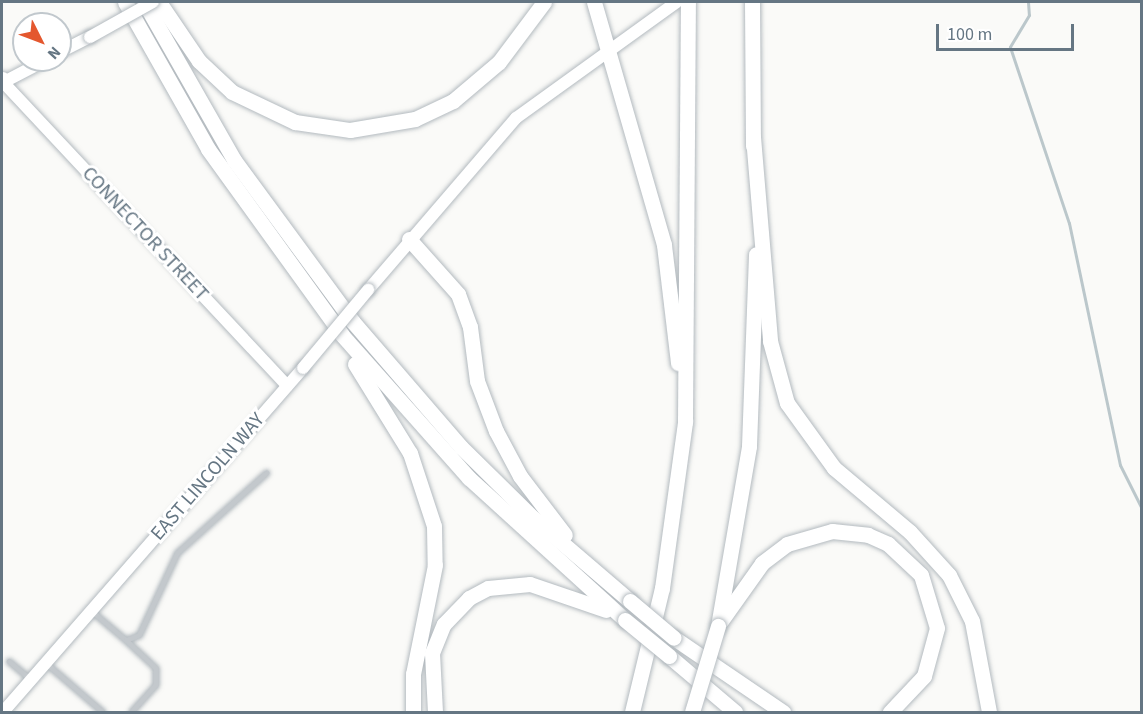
<!DOCTYPE html>
<style>
body{margin:0}
#map{position:relative;width:1143px;height:714px;overflow:hidden;background:#fafaf8;font-family:"Source Sans 3",sans-serif}
div>[style]{position:absolute}
[style*='--x']{left:calc(var(--x)*1px);top:calc(var(--y)*1px);width:calc(var(--w)*1px);rotate:calc(var(--a)*1deg)}
.stream>*{height:3px;margin:-1.5px;padding:0 1.5px;transform-origin:1.5px;border-radius:1.5px;background:#bbc7cb}
.roads{filter:drop-shadow(0 0 2px #b3babf) drop-shadow(0 0 2px #b3babf)}
.lane>*{height:4.5px;margin:-2.25px;padding:0 2.25px;transform-origin:2.25px;border-radius:2.25px;background:#c3c8cc}
.secondary>*{height:12px;margin:-6px;padding:0 6px;transform-origin:6px;border-radius:6px;background:#fff}
.highway>*{height:15px;margin:-7.5px;padding:0 7.5px;transform-origin:7.5px;border-radius:7.5px;background:#fff}
.bridges{filter:drop-shadow(0 0 2px #b3babf) drop-shadow(0 0 2px #b3babf)}
.secondary-bridge>*{height:12px;margin:-6px;padding:0 6px;transform-origin:6px;border-radius:6px;background:#fff}
.highway-bridge>*{height:15px;margin:-7.5px;padding:0 7.5px;transform-origin:7.5px;border-radius:7.5px;background:#fff}
span{translate:-50% -50%;white-space:nowrap;text-align:center;line-height:1.15;-webkit-text-stroke:6px #fff;paint-order:stroke}
.street-label{font-size:20px;color:#657683}
.frame{position:absolute;inset:0;border:3px solid #657683;pointer-events:none}
.north{position:absolute;left:12px;top:12px;width:60px;height:60px;box-sizing:border-box;background:#fff;border:2px solid #c1c8cd;border-radius:50%;rotate:132deg;font-size:16px;font-weight:700;line-height:24px;text-align:center;color:#657683}
.north::after{content:'';display:block;margin:auto;width:21px;height:27px;background:#e4572e;clip-path:polygon(50% 0,100% 100%,50% 72%,0 100%)}
.scale{position:absolute;left:936px;top:24px;width:138px;height:27px;box-sizing:border-box;border:3px solid #657683;border-top:0;padding-left:8px;font-size:18px;line-height:21px;white-space:nowrap;color:#657683;-webkit-text-stroke:4px #fff;paint-order:stroke}
</style>
<div id="map">
<div class="stream">
<i style="--x:1028;--y:2;--w:13;--a:86"></i>
<i style="--x:1029;--y:15;--w:37;--a:121"></i>
<i style="--x:1010;--y:47;--w:186;--a:71.5"></i>
<i style="--x:1069;--y:223;--w:247;--a:78.1"></i>
<i style="--x:1120;--y:465;--w:49;--a:63.4"></i>
</div>
<div class="roads">
<div class="lane">
<i style="--x:93;--y:612;--w:43;--a:40.3"></i>
<i style="--x:126;--y:640;--w:14;--a:-21"></i>
<i style="--x:139;--y:635;--w:90;--a:-65.1"></i>
<i style="--x:177;--y:553;--w:120;--a:-42"></i>
<i style="--x:126;--y:640;--w:41;--a:43"></i>
<i style="--x:156;--y:668;--w:17;--a:90"></i>
<i style="--x:156;--y:685;--w:36;--a:132"></i>
<i style="--x:9;--y:661;--w:26;--a:40"></i>
<i style="--x:46;--y:663;--w:75;--a:40.7"></i>
</div>
<div class="secondary">
<i style="--x:60;--y:52;--w:34;--a:-27"></i>
<i style="--x:3;--y:82;--w:416;--a:46.9"></i>
<i style="--x:2;--y:83;--w:50;--a:-27.6"></i>
<i style="--x:368;--y:290;--w:227;--a:-49.3"></i>
<i style="--x:516;--y:118;--w:198;--a:-35.8"></i>
<i style="--x:3;--y:712;--w:456;--a:-48.9"></i>
</div>
<div class="highway">
<i style="--x:125;--y:2;--w:169;--a:60.5"></i>
<i style="--x:208;--y:149;--w:229;--a:54.2"></i>
<i style="--x:342;--y:335;--w:191;--a:48.4"></i>
<i style="--x:469;--y:478;--w:211;--a:42.3"></i>
<i style="--x:144;--y:2;--w:182;--a:60.3"></i>
<i style="--x:234;--y:160;--w:201;--a:53.7"></i>
<i style="--x:353;--y:322;--w:165;--a:49.2"></i>
<i style="--x:461;--y:447;--w:101;--a:44.6"></i>
<i style="--x:533;--y:518;--w:128;--a:40.6"></i>
<i style="--x:159;--y:2;--w:71;--a:55.9"></i>
<i style="--x:199;--y:61;--w:45;--a:43.2"></i>
<i style="--x:232;--y:92;--w:70;--a:25.5"></i>
<i style="--x:295;--y:122;--w:56;--a:8.3"></i>
<i style="--x:350;--y:130;--w:66;--a:-9.6"></i>
<i style="--x:415;--y:119;--w:42;--a:-25.3"></i>
<i style="--x:453;--y:101;--w:60;--a:-40.3"></i>
<i style="--x:499;--y:62;--w:75;--a:-53.1"></i>
<i style="--x:594;--y:2;--w:253;--a:73.9"></i>
<i style="--x:664;--y:245;--w:119;--a:83.2"></i>
<i style="--x:752;--y:2;--w:144;--a:89.6"></i>
<i style="--x:2;--y:79;--w:3;--a:72"></i>
<i style="--x:753;--y:137;--w:205;--a:85.2"></i>
<i style="--x:770;--y:341;--w:64;--a:74.7"></i>
<i style="--x:787;--y:403;--w:80;--a:54.1"></i>
<i style="--x:834;--y:468;--w:99;--a:40.1"></i>
<i style="--x:910;--y:532;--w:58;--a:47.8"></i>
<i style="--x:949;--y:575;--w:51;--a:63.4"></i>
<i style="--x:972;--y:621;--w:93;--a:79.4"></i>
<i style="--x:409;--y:239;--w:74;--a:48.3"></i>
<i style="--x:458;--y:294;--w:35;--a:70"></i>
<i style="--x:470;--y:327;--w:54;--a:82.6"></i>
<i style="--x:477;--y:381;--w:53;--a:69.2"></i>
<i style="--x:496;--y:431;--w:51;--a:61.9"></i>
<i style="--x:520;--y:476;--w:74;--a:52.7"></i>
<i style="--x:355;--y:364;--w:105;--a:58.3"></i>
<i style="--x:410;--y:453;--w:77;--a:71.8"></i>
<i style="--x:434;--y:526;--w:39;--a:89"></i>
<i style="--x:435;--y:565;--w:111;--a:101.4"></i>
<i style="--x:413;--y:674;--w:38;--a:90"></i>
<i style="--x:721;--y:621;--w:71;--a:-54.7"></i>
<i style="--x:762;--y:563;--w:31;--a:-37"></i>
<i style="--x:787;--y:544;--w:47;--a:-16.1"></i>
<i style="--x:832;--y:531;--w:36;--a:6"></i>
<i style="--x:868;--y:535;--w:22;--a:24"></i>
<i style="--x:888;--y:544;--w:45;--a:43.2"></i>
<i style="--x:921;--y:575;--w:55;--a:73.2"></i>
<i style="--x:937;--y:628;--w:50;--a:105.2"></i>
<i style="--x:924;--y:676;--w:50;--a:133.4"></i>
<i style="--x:718;--y:626;--w:183;--a:-80.2"></i>
<i style="--x:749;--y:446;--w:192;--a:-87.9"></i>
<i style="--x:674;--y:638;--w:132;--a:34.2"></i>
<i style="--x:669;--y:656;--w:87;--a:40.3"></i>
<i style="--x:435;--y:712;--w:59;--a:-92.9"></i>
<i style="--x:432;--y:653;--w:31;--a:-68"></i>
<i style="--x:444;--y:624;--w:36;--a:-46"></i>
<i style="--x:469;--y:598;--w:21;--a:-28"></i>
<i style="--x:488;--y:588;--w:42;--a:-5.4"></i>
<i style="--x:530;--y:584;--w:80;--a:18.9"></i>
<i style="--x:632;--y:712;--w:128;--a:-76.4"></i>
<i style="--x:662;--y:588;--w:168;--a:-82.1"></i>
<i style="--x:685;--y:422;--w:420;--a:-89.6"></i>
</div>
</div>
<div class="bridges">
<div class="secondary-bridge">
<i style="--x:90;--y:37;--w:72;--a:-29.1"></i>
<i style="--x:303;--y:368;--w:102;--a:-50.2"></i>
</div>
<div class="highway-bridge">
<i style="--x:630;--y:601;--w:57;--a:40.1"></i>
<i style="--x:625;--y:620;--w:57;--a:39.3"></i>
<i style="--x:692;--y:712;--w:90;--a:-73.2"></i>
</div>
</div>
<div class="street-label">
<span style="left:145px;top:234px;rotate:47deg">CONNECTOR STREET</span>
<span style="left:208px;top:477px;rotate:-49deg">EAST LINCOLN WAY</span>
</div>
<div class="frame"></div>
<div class="north">N</div>
<div class="scale">100 m</div>
</div>
